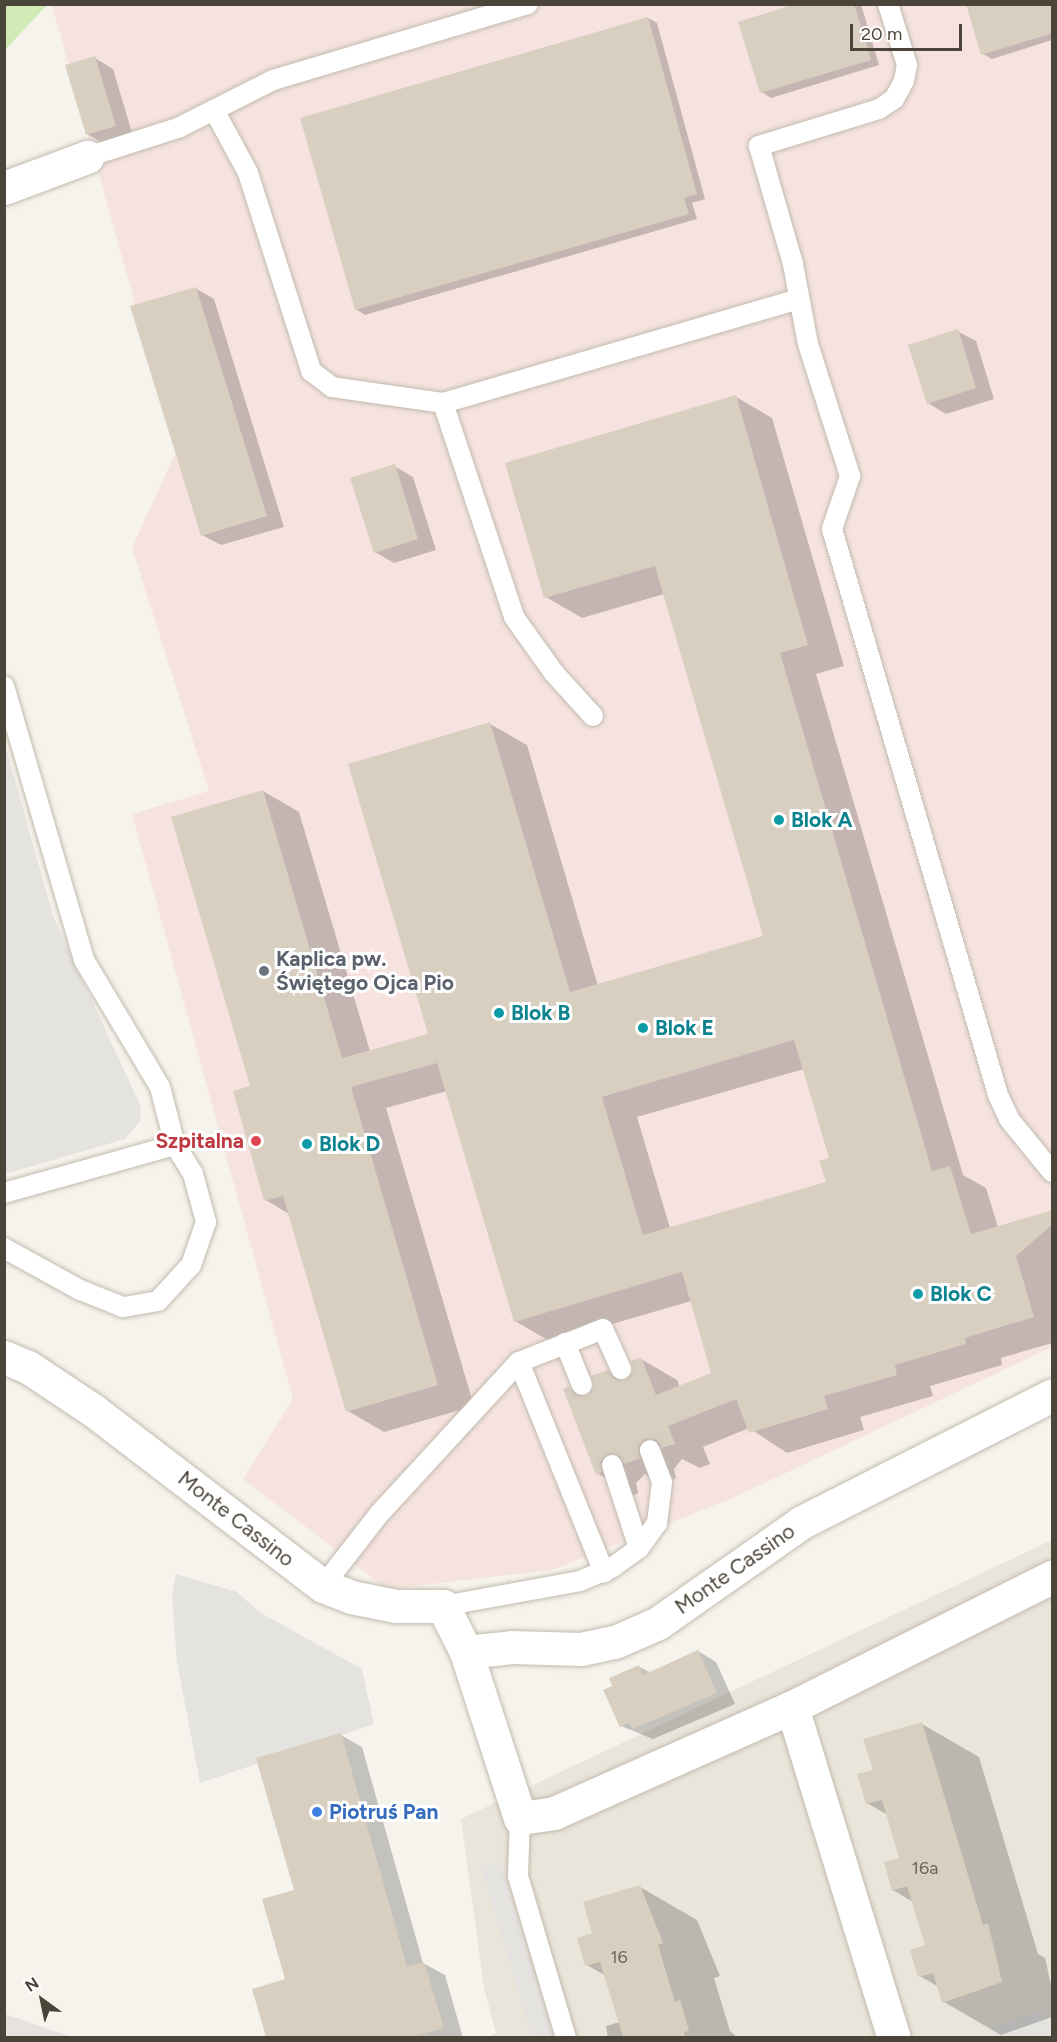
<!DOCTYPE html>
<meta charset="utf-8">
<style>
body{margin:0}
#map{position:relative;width:1057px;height:2042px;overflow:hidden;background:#f6f3ec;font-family:Figtree,sans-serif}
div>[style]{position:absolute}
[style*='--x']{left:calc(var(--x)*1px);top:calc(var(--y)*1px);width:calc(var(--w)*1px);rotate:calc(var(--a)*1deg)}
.residential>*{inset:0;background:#eae5da}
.industrial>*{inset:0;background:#e6e2dd}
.medical>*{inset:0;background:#f6e3e0}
.green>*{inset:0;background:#d2eab5}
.parking>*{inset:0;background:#e5e3e0}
.shadow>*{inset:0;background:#0003}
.building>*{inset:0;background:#d8cfc1}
.roads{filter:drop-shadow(0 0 2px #c2bbae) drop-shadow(0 0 2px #c2bbae)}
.service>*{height:20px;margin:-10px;padding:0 10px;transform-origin:10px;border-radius:10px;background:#fff}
.minor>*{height:33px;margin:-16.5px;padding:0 16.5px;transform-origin:16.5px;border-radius:16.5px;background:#fff}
.dots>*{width:16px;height:16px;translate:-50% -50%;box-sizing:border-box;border:3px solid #fff;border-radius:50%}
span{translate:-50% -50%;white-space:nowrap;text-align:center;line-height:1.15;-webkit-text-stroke:6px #fff;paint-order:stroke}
.number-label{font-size:18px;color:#6e675b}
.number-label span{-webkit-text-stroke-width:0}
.culture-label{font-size:21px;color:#0d838f;font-weight:700}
.left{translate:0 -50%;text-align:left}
.worship-label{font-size:21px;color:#5b616d;font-weight:700}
.health-label{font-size:21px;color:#be3a42;font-weight:700}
.right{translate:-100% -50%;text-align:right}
.street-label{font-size:21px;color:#4b4439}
.shop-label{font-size:21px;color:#366cbe;font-weight:700}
.frame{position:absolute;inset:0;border:6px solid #4b4439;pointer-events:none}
.north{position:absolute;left:12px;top:1970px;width:60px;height:60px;-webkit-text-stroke:4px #fff;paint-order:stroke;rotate:327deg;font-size:16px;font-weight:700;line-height:24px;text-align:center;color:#4b4439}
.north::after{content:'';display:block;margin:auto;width:21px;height:27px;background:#4b4439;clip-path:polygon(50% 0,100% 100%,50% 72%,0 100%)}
.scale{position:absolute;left:850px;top:24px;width:112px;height:27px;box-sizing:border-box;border:3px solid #4b4439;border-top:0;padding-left:8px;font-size:18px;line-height:21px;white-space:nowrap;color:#4b4439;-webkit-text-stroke:4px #fff;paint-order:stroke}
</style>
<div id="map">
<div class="residential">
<i style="clip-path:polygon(1052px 1540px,1052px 2037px,489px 2037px,496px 2033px,484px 1988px,461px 1819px)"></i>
</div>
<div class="industrial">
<i style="clip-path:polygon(5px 2014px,72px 2037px,5px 2037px)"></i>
</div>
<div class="medical">
<i style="clip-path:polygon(52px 5px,1052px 5px,1052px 1347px,737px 1496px,552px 1570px,387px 1589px,243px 1479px,293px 1399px,132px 814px,209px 791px,132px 548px,176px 452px)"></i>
</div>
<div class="green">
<i style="clip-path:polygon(5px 4px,47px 5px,5px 50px,4px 5px)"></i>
</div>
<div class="parking">
<i style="clip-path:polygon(4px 741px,53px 916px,141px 1107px,140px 1121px,125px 1139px,5px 1174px)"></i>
<i style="clip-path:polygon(176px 1574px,237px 1592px,259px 1612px,362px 1669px,374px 1724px,200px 1783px,177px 1662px,172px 1597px)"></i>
<i style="clip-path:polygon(500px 1861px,553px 2037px,532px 2037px,481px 1867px)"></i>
<i style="clip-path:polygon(1046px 2009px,1052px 2037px,994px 2037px,991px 2026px)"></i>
</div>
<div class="shadow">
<i style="clip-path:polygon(797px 4px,861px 4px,879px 65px,771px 98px,762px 92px)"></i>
<i style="clip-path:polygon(1052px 4px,1052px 40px,992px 59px,983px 54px)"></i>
<i style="clip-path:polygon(648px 18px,657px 23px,705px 199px,692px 203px,697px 219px,365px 315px,356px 309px)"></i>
<i style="clip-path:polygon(95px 58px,113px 69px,133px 136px,106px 145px,87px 134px)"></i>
<i style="clip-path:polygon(195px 288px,214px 299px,284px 527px,221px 545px,202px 535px)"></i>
<i style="clip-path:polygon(957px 331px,976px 341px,994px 399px,946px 414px,928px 403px)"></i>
<i style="clip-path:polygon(evenodd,736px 397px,772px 418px,844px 666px,816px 674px,963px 1175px,986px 1188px,998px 1227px,1052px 1211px,1052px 1343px,1001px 1358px,1002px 1365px,930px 1386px,933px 1396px,860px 1417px,864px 1430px,787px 1453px,749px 1428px,703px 1447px,710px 1464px,700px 1468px,682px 1459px,674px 1469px,676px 1478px,662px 1484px,645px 1474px,636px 1483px,638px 1493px,634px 1495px,597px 1473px,569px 1388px,587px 1398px,608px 1371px,626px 1382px,641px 1359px,677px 1380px,680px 1387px,713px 1374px,691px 1301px,551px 1342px,515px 1321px,447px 1091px,386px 1108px,474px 1406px,384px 1432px,348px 1411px,289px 1214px,266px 1200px,252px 1087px,263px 791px,299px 812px,370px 1051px,430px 1035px,490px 724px,527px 745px,598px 986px,765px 937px,664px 594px,582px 618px,546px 597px,736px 397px,804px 1069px,830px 1159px,827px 1183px,670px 1228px,637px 1117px,804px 1069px)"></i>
<i style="clip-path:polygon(394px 466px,413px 477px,436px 550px,394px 563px,375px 552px)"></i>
<i style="clip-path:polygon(698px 1651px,716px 1662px,735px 1704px,653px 1739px,621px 1726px,638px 1666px,651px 1673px)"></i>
<i style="clip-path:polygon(922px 1724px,979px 1757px,1038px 1954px,1045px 1958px,1052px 1989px,1052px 2017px,1001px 2035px,944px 2002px,939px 1987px,920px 1976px,926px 1946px,913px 1902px,893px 1890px,900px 1859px,888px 1815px,867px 1803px,875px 1771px)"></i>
<i style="clip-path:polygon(341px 1735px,362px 1747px,423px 1963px,445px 1975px,463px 2038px,267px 2038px,253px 1990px,286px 1980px,296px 1891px)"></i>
<i style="clip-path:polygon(640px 1887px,697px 1920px,720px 1976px,714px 1978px,730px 2031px,738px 2038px,608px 2038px,606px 2026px,620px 2022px,606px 1976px,587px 1965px,594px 1934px)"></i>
</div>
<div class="building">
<i style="clip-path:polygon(795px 4px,854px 4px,871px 60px,760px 93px,738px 22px)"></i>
<i style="clip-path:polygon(966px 4px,1053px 4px,1053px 33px,981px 55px)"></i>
<i style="clip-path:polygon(648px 17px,697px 194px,684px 198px,689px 214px,355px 310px,300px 118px)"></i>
<i style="clip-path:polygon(95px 56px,116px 126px,86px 135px,65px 65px)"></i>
<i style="clip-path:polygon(196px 287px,267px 516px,201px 536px,130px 306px)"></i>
<i style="clip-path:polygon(958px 329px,976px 388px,927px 404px,908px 345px)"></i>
<i style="clip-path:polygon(evenodd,736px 395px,808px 645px,780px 653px,932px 1171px,950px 1166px,971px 1234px,1053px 1210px,1053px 1224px,1016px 1256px,1034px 1317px,965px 1338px,966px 1344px,895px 1365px,897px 1375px,824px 1396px,828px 1409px,749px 1433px,736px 1399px,668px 1426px,675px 1444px,662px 1448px,657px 1440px,645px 1439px,638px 1447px,640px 1458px,624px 1464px,620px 1456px,608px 1454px,600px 1462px,602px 1472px,596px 1475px,563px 1389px,569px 1386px,575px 1395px,586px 1396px,594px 1387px,591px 1376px,608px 1370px,615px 1379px,625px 1380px,633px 1371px,631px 1361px,641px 1357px,656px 1395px,711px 1373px,682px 1272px,514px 1322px,437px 1063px,351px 1087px,438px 1385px,346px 1412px,283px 1196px,264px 1201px,233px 1091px,250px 1086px,171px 817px,263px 790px,342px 1058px,428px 1034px,348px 764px,490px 722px,570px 992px,763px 936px,655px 566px,544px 598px,505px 463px,736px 395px,794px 1040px,829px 1158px,819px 1161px,826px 1182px,643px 1235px,602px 1097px,794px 1040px)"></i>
<i style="clip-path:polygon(395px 464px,418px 539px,374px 553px,350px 478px)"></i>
<i style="clip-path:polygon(698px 1650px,717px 1693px,633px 1729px,629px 1723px,620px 1727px,603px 1690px,612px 1686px,609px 1678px,639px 1665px,643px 1675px)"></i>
<i style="clip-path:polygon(922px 1722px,983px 1925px,988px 1923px,1002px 1982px,942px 2003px,933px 1973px,918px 1977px,910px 1950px,925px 1945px,907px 1886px,892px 1891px,884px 1862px,899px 1858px,882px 1800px,866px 1804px,857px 1774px,873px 1770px,863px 1739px)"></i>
<i style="clip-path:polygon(341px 1733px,407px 1967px,424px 1962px,444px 2028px,411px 2037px,266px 2037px,252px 1989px,285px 1979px,262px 1899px,294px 1890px,256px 1758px)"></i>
<i style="clip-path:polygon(640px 1885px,663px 1943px,658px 1945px,675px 2002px,680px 2000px,689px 2031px,684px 2032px,685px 2037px,623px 2037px,600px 1962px,585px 1966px,577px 1938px,592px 1933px,583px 1902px)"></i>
</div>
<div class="roads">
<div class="service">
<i style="--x:888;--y:4;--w:64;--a:72.7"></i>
<i style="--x:907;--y:65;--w:16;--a:101"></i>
<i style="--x:904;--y:81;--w:21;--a:119"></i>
<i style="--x:894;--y:99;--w:18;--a:146"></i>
<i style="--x:879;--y:109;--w:126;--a:162.9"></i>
<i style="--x:759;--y:146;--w:123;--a:73.9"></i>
<i style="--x:793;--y:264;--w:81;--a:79.4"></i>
<i style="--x:808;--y:344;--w:139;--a:72.3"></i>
<i style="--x:850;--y:476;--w:56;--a:108.8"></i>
<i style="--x:832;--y:529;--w:590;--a:73.65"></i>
<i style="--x:998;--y:1095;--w:26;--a:65"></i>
<i style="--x:1009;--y:1119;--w:68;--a:50.9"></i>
<i style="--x:214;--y:110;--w:72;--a:61.6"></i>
<i style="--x:248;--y:173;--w:208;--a:72.3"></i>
<i style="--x:311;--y:371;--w:26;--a:37"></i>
<i style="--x:332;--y:387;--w:112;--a:8.2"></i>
<i style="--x:443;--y:403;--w:225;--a:71.6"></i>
<i style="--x:514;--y:617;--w:69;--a:54.5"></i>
<i style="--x:554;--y:673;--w:58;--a:47.8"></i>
<i style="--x:87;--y:157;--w:96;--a:-17.7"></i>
<i style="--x:178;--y:128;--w:106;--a:-26.8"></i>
<i style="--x:273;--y:80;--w:266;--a:-16.6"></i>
<i style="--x:443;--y:403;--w:371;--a:-16.3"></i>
<i style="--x:4;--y:686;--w:285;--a:73.7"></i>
<i style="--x:84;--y:960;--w:148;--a:59.1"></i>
<i style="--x:160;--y:1087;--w:60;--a:75.5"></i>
<i style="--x:175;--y:1145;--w:34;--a:58"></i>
<i style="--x:193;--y:1174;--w:50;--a:74.8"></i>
<i style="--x:206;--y:1222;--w:46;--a:109.2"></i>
<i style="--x:191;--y:1265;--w:49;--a:132.5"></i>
<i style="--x:158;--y:1301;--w:36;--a:170"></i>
<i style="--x:123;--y:1307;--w:46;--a:-158.4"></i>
<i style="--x:80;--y:1290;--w:87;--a:-151.1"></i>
<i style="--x:4;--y:1193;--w:178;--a:-15.7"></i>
<i style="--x:565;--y:1343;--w:45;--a:68"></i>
<i style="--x:519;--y:1362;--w:227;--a:68"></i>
<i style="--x:612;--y:1465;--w:87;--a:72"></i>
<i style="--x:323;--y:1586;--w:93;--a:-52"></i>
<i style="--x:380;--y:1513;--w:205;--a:-47.4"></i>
<i style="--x:519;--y:1362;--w:90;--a:-21.4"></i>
<i style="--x:603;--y:1329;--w:44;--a:65.8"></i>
<i style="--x:443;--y:1606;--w:139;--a:-10.3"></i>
<i style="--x:580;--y:1581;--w:36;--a:-23"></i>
<i style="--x:613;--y:1567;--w:32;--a:-36"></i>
<i style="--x:639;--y:1548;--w:31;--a:-54"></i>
<i style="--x:657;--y:1523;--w:41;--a:-83"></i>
<i style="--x:662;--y:1482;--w:34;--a:-111"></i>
<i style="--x:520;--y:1818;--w:58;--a:92"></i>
<i style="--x:518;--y:1876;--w:169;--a:73.5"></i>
</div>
<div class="minor">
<i style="--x:4;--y:188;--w:89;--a:-20.5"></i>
<i style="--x:4;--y:1357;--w:26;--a:23"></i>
<i style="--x:28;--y:1367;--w:79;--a:33.7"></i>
<i style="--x:94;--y:1411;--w:288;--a:37.4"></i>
<i style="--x:323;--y:1586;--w:30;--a:21"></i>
<i style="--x:351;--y:1597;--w:46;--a:11.3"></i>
<i style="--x:396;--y:1606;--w:47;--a:0"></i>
<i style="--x:443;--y:1606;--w:51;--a:63.4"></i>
<i style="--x:466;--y:1652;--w:46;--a:-6.2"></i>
<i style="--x:512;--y:1647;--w:69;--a:1.7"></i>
<i style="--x:581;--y:1649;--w:35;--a:-12"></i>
<i style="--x:615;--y:1642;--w:47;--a:-23.8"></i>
<i style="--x:658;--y:1623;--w:176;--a:-35"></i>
<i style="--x:802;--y:1522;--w:280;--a:-26.9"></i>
<i style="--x:466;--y:1652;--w:175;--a:72"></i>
<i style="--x:520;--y:1818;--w:34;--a:-8"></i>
<i style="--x:554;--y:1813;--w:261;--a:-24"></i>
<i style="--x:792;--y:1707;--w:291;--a:-26.6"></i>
<i style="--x:792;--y:1707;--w:346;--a:72.9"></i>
</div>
</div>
<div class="dots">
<i style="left:779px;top:820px;background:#0f9aa8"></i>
<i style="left:264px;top:971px;background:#6b7280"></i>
<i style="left:499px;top:1013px;background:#0f9aa8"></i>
<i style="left:643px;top:1028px;background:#0f9aa8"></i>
<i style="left:256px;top:1141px;background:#e0444e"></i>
<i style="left:307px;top:1144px;background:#0f9aa8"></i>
<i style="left:918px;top:1294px;background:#0f9aa8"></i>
<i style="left:317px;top:1812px;background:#3f7fe0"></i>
</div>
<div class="number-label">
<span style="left:925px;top:1868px">16a</span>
<span style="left:619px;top:1957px">16</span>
</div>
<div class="culture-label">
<span class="left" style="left:791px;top:820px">Blok A</span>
<span class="left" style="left:511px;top:1013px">Blok B</span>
<span class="left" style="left:655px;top:1028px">Blok E</span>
<span class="left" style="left:319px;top:1144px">Blok D</span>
<span class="left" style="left:930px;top:1294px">Blok C</span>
</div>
<div class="worship-label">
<span class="left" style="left:276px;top:971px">Kaplica pw.<br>Świętego Ojca Pio</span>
</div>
<div class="health-label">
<span class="right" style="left:244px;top:1141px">Szpitalna</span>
</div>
<div class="street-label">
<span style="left:236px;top:1519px;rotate:38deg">Monte Cassino</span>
<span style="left:735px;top:1569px;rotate:-35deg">Monte Cassino</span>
</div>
<div class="shop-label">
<span class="left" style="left:329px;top:1812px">Piotruś Pan</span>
</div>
<div class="frame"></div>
<div class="north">N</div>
<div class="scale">20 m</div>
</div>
